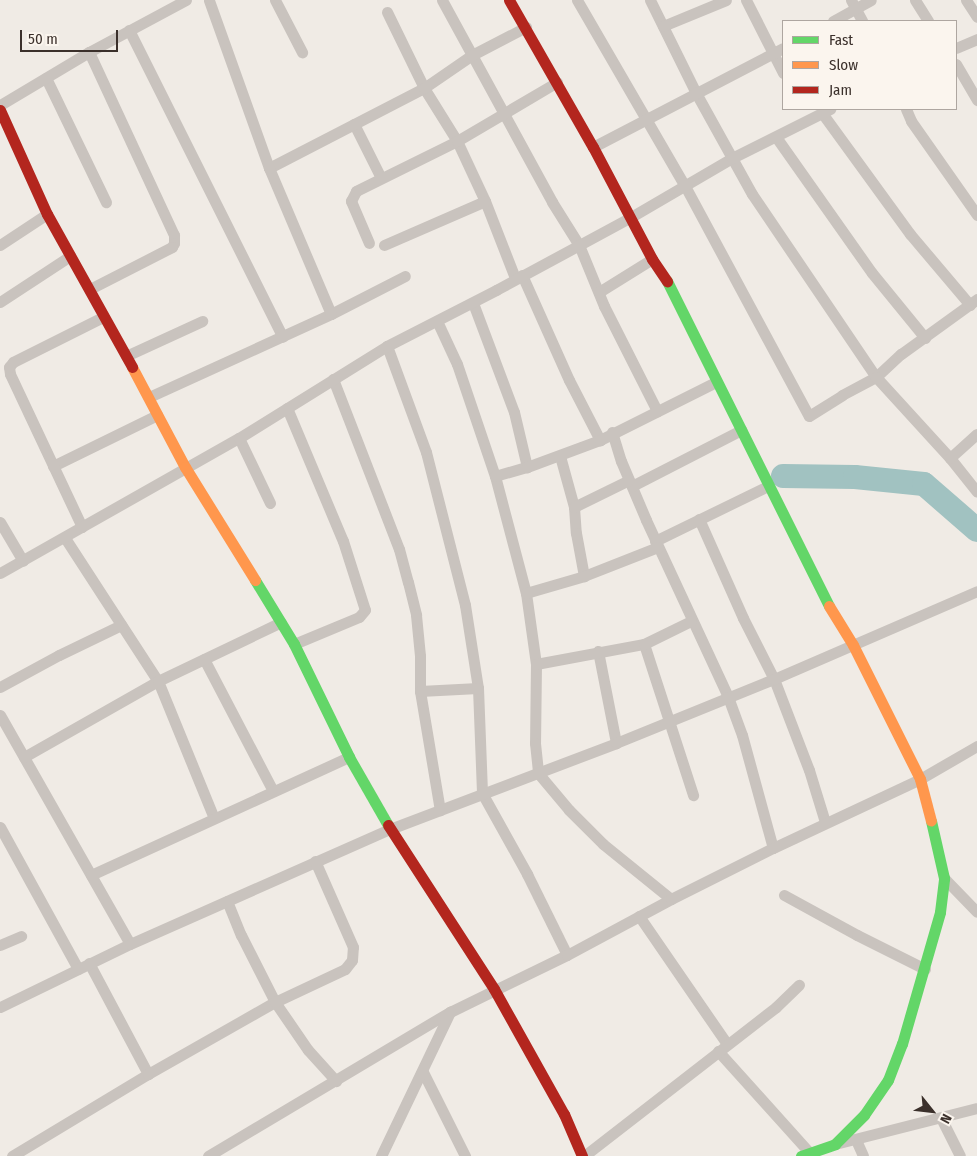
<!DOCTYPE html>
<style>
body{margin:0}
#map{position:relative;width:977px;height:1156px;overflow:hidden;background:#f0ebe5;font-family:"Fira Sans Condensed",sans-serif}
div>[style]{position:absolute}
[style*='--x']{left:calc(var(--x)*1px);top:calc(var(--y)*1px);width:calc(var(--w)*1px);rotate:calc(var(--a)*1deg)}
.river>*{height:24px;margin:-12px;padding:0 12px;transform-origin:12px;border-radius:12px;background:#a1c2c1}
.street>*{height:11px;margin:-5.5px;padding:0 5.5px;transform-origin:5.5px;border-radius:5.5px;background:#c9c3be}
.fast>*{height:11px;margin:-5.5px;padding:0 5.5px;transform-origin:5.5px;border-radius:5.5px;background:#63d668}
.slow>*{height:11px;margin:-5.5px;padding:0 5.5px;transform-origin:5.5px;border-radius:5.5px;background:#ff974d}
.jam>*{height:11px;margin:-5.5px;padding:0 5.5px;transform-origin:5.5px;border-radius:5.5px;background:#b3261e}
span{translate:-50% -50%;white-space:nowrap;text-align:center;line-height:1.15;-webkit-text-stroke:4px #fbf5ee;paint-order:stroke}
.legend{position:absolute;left:782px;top:20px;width:175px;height:90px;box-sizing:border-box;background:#fbf5ee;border:1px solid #aea6a0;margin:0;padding:6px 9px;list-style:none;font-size:15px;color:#3b302b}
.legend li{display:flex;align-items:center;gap:10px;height:25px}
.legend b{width:25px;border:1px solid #aea6a0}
.north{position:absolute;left:907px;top:1086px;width:50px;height:50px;-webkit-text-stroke:4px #fbf5ee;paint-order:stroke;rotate:119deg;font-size:14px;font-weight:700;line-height:20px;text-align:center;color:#3b302b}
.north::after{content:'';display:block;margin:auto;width:18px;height:22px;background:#3b302b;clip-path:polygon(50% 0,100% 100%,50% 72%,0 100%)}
.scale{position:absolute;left:20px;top:30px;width:98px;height:22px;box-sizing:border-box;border:2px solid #3b302b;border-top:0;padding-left:6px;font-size:15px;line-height:18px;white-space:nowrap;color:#3b302b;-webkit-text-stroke:4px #fbf5ee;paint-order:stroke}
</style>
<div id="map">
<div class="river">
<i style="--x:783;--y:476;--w:72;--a:0.8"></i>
<i style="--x:855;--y:477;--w:69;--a:5.8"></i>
<i style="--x:924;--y:484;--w:70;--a:41"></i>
</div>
<div class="street">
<i style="--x:275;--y:0;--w:59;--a:62.6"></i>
<i style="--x:442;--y:0;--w:230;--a:61.4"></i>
<i style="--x:552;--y:202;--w:51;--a:57.9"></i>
<i style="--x:579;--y:245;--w:66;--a:67.7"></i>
<i style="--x:604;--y:306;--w:118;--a:63.2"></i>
<i style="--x:577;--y:0;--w:215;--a:59.9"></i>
<i style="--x:685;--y:186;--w:261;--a:61.7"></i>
<i style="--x:809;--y:416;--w:39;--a:-32"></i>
<i style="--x:842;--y:395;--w:38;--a:-28"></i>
<i style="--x:876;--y:377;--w:34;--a:-43"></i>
<i style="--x:901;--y:354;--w:94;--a:-35.9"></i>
<i style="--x:650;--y:0;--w:104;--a:63.7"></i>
<i style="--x:696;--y:93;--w:115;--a:61"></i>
<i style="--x:752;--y:194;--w:221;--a:55.9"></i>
<i style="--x:876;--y:377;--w:110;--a:47.6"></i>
<i style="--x:950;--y:458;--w:43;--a:51.5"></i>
<i style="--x:746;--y:0;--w:82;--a:63.1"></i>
<i style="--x:851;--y:0;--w:24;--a:62"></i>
<i style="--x:915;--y:0;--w:25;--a:58"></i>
<i style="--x:966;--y:0;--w:20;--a:57"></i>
<i style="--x:387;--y:12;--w:85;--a:64"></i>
<i style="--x:424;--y:88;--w:62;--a:58.1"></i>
<i style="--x:457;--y:141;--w:66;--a:65"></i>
<i style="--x:485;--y:201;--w:83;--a:68.7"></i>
<i style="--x:833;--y:21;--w:43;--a:-28.9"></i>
<i style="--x:663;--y:26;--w:68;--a:-22.4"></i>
<i style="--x:129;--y:30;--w:343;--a:63.4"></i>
<i style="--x:956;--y:48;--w:23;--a:-23"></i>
<i style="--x:89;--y:52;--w:202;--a:65.1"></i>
<i style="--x:174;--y:235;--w:8;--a:90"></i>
<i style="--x:174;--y:243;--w:4;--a:117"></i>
<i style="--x:172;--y:247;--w:92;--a:152.9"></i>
<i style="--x:956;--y:64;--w:42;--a:59.7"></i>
<i style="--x:46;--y:78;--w:138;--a:64.2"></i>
<i style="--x:0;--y:105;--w:104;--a:-30.8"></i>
<i style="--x:89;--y:52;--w:110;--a:-28.2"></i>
<i style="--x:906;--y:109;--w:13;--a:67"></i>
<i style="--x:911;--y:121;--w:115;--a:54.9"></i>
<i style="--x:822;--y:113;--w:150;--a:54"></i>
<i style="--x:910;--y:234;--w:93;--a:49.8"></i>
<i style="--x:354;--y:124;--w:60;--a:63.4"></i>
<i style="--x:776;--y:137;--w:166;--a:54.8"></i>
<i style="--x:872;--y:273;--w:84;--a:50.8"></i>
<i style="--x:593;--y:147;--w:214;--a:-27.5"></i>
<i style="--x:269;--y:168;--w:174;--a:-27.3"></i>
<i style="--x:424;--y:88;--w:58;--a:-34.5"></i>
<i style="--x:472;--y:55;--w:61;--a:-27.4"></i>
<i style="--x:369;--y:243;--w:46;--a:-113.2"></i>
<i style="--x:351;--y:201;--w:11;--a:-63"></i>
<i style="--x:356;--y:191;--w:113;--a:-26.3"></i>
<i style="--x:457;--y:141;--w:116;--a:-30.5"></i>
<i style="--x:0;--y:245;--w:56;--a:-33.4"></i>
<i style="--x:384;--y:245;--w:110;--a:-23.5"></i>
<i style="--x:522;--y:275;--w:115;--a:65.9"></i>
<i style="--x:569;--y:380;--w:68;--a:62.7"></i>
<i style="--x:599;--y:292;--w:62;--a:-31.9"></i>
<i style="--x:0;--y:302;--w:84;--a:-33.3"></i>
<i style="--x:473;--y:303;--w:116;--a:69.4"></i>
<i style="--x:514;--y:412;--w:57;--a:76.7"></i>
<i style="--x:331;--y:314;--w:83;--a:-27.2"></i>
<i style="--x:437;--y:321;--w:47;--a:65.1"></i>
<i style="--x:457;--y:364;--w:118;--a:71.3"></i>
<i style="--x:495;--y:476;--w:121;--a:75.2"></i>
<i style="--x:526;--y:593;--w:72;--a:82"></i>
<i style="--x:536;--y:664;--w:79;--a:90.7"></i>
<i style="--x:535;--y:743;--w:30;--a:84"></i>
<i style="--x:538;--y:773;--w:48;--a:50"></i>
<i style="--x:569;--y:810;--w:48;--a:45"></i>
<i style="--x:603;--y:844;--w:87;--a:39"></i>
<i style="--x:387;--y:346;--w:113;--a:69.8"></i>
<i style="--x:426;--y:452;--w:158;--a:75.7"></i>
<i style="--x:465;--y:605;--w:84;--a:81.1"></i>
<i style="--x:478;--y:688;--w:105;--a:87.8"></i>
<i style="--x:482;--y:793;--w:93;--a:60.9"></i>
<i style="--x:527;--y:874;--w:90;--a:63.7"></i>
<i style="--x:126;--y:356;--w:84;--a:-24.7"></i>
<i style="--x:333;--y:379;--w:182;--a:68.8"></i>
<i style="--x:399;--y:549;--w:34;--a:75"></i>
<i style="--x:408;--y:582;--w:34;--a:76"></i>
<i style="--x:416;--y:615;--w:41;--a:84.4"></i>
<i style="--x:420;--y:656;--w:35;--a:90"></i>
<i style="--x:420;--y:691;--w:121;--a:80.5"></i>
<i style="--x:149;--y:397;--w:200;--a:-24.5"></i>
<i style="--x:331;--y:314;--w:159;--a:-113"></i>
<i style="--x:269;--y:168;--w:178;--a:-109.7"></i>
<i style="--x:287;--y:408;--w:144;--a:67.2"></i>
<i style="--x:343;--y:541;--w:72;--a:72.3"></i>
<i style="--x:365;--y:610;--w:9;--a:131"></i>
<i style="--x:359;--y:617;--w:70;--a:157.4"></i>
<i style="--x:612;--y:432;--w:30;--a:73"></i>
<i style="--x:621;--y:461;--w:64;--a:67"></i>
<i style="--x:646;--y:520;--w:195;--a:65.1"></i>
<i style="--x:728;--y:697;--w:40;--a:69.8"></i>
<i style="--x:742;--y:735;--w:117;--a:74.7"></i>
<i style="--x:239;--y:438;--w:72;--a:64.5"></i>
<i style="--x:560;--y:456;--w:53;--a:74.6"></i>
<i style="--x:574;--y:507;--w:26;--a:86"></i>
<i style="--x:576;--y:533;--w:44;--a:79.5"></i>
<i style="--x:950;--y:458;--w:36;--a:-42"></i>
<i style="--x:53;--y:466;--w:116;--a:-26.1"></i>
<i style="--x:495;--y:476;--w:33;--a:-16"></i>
<i style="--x:527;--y:467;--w:78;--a:-20.3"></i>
<i style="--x:600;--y:440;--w:130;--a:-26.6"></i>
<i style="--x:632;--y:486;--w:123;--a:-27.2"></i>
<i style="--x:574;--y:507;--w:61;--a:-26.1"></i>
<i style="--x:699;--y:519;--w:108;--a:66"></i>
<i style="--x:743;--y:618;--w:68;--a:63.1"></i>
<i style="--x:774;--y:679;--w:97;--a:69"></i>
<i style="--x:809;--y:770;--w:54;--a:72.9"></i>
<i style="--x:0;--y:522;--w:45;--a:59.5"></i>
<i style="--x:82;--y:527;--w:169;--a:-115.2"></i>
<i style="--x:10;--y:374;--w:7;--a:-98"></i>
<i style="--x:9;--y:367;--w:6;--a:-51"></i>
<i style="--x:13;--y:362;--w:101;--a:-26.6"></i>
<i style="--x:65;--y:538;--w:171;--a:57"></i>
<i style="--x:158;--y:681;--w:148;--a:67.8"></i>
<i style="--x:655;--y:541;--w:126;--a:-26"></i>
<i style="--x:0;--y:573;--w:274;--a:-29.5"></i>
<i style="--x:239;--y:438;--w:174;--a:-31.9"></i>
<i style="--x:387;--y:346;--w:123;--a:-27.2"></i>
<i style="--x:496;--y:290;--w:153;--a:-28.4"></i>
<i style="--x:631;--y:217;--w:117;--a:-30.3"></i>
<i style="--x:732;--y:158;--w:110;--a:-26.6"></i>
<i style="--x:526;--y:593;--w:60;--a:-16.3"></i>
<i style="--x:584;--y:576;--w:79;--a:-21.4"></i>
<i style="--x:644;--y:644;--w:159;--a:72"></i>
<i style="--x:598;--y:651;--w:94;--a:78.9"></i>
<i style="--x:204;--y:659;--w:149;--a:62.4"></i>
<i style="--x:536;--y:664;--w:110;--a:-10.5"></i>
<i style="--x:644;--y:644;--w:52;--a:-26.1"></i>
<i style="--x:0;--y:687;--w:67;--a:-28.5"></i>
<i style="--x:59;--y:655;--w:69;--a:-25.8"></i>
<i style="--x:420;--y:691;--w:58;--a:-3"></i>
<i style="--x:0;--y:715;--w:263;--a:60.4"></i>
<i style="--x:24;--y:757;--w:154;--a:-29.6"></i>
<i style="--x:158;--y:681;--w:136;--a:-25.6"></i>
<i style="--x:0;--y:827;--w:162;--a:61.2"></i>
<i style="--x:91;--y:875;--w:284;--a:-24.6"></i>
<i style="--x:944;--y:878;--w:47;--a:45.9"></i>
<i style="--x:784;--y:895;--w:83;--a:28.7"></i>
<i style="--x:857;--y:935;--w:76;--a:26.6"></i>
<i style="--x:227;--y:901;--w:37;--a:68"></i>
<i style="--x:241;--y:935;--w:75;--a:63.1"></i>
<i style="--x:275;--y:1002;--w:58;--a:55.5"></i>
<i style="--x:308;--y:1050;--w:42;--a:47.9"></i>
<i style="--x:639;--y:916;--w:155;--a:55.5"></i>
<i style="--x:0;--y:945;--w:23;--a:-23"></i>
<i style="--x:89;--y:963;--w:126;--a:62"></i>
<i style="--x:0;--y:1007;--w:144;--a:-25.9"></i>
<i style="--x:130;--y:944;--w:284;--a:-23.9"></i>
<i style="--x:390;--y:829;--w:242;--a:-20.8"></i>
<i style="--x:616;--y:743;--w:170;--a:-22.1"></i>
<i style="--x:774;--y:679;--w:221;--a:-23.4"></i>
<i style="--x:718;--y:1051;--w:137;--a:48"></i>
<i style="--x:423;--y:1072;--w:94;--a:63.4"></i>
<i style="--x:941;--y:1118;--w:42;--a:63.4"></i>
<i style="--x:856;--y:1140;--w:17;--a:66"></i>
<i style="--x:835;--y:1144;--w:146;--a:-14.2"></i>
<i style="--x:12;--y:1156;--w:159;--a:-31.1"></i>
<i style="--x:148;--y:1074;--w:146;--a:-29.6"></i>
<i style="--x:275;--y:1002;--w:77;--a:-25.2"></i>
<i style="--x:345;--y:969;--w:11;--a:-52"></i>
<i style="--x:352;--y:960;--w:13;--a:-86"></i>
<i style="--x:353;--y:947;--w:94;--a:-113.8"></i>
<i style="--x:208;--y:1156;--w:282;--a:-30.8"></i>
<i style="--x:450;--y:1012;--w:130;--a:-26"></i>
<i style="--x:567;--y:955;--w:118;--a:-28.3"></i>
<i style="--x:671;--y:899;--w:114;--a:-26.6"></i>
<i style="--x:773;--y:848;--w:162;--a:-25.1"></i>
<i style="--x:920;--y:779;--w:66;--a:-30.1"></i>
<i style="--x:381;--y:1156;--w:160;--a:-64.4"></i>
<i style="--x:584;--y:1156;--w:243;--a:-37.8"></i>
<i style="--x:776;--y:1007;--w:32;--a:-44"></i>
</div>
<div class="fast">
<i style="--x:667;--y:281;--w:363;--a:63.5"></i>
<i style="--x:255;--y:580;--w:75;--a:58.6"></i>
<i style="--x:294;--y:644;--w:126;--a:64"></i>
<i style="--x:349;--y:757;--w:78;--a:60.2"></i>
<i style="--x:801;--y:1156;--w:36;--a:-19"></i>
<i style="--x:835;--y:1144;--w:41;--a:-45"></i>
<i style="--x:864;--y:1115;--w:42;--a:-55.6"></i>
<i style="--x:888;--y:1080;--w:39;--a:-69"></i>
<i style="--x:902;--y:1044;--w:137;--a:-73.9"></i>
<i style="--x:940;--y:912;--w:34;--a:-83"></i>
<i style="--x:944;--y:878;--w:58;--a:-102.8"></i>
</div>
<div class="slow">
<i style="--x:132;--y:367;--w:113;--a:62.1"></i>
<i style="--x:185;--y:467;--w:133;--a:58.2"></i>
<i style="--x:829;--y:606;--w:46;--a:58.4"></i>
<i style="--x:853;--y:645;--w:150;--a:63.4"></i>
<i style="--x:920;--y:779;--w:43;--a:75.3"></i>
</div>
<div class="jam">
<i style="--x:509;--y:0;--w:169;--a:60.3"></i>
<i style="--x:593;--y:147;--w:127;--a:62.2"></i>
<i style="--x:652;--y:259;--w:27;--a:56"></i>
<i style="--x:0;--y:110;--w:114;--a:65.7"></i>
<i style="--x:47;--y:214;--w:175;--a:60.9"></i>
<i style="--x:388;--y:825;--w:195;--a:57.1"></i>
<i style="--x:494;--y:989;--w:143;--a:60.8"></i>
<i style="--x:564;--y:1114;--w:46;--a:66.8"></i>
</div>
<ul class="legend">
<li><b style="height:6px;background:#63d668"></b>Fast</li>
<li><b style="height:6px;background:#ff974d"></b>Slow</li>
<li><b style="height:6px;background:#b3261e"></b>Jam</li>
</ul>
<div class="north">N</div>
<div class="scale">50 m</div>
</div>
